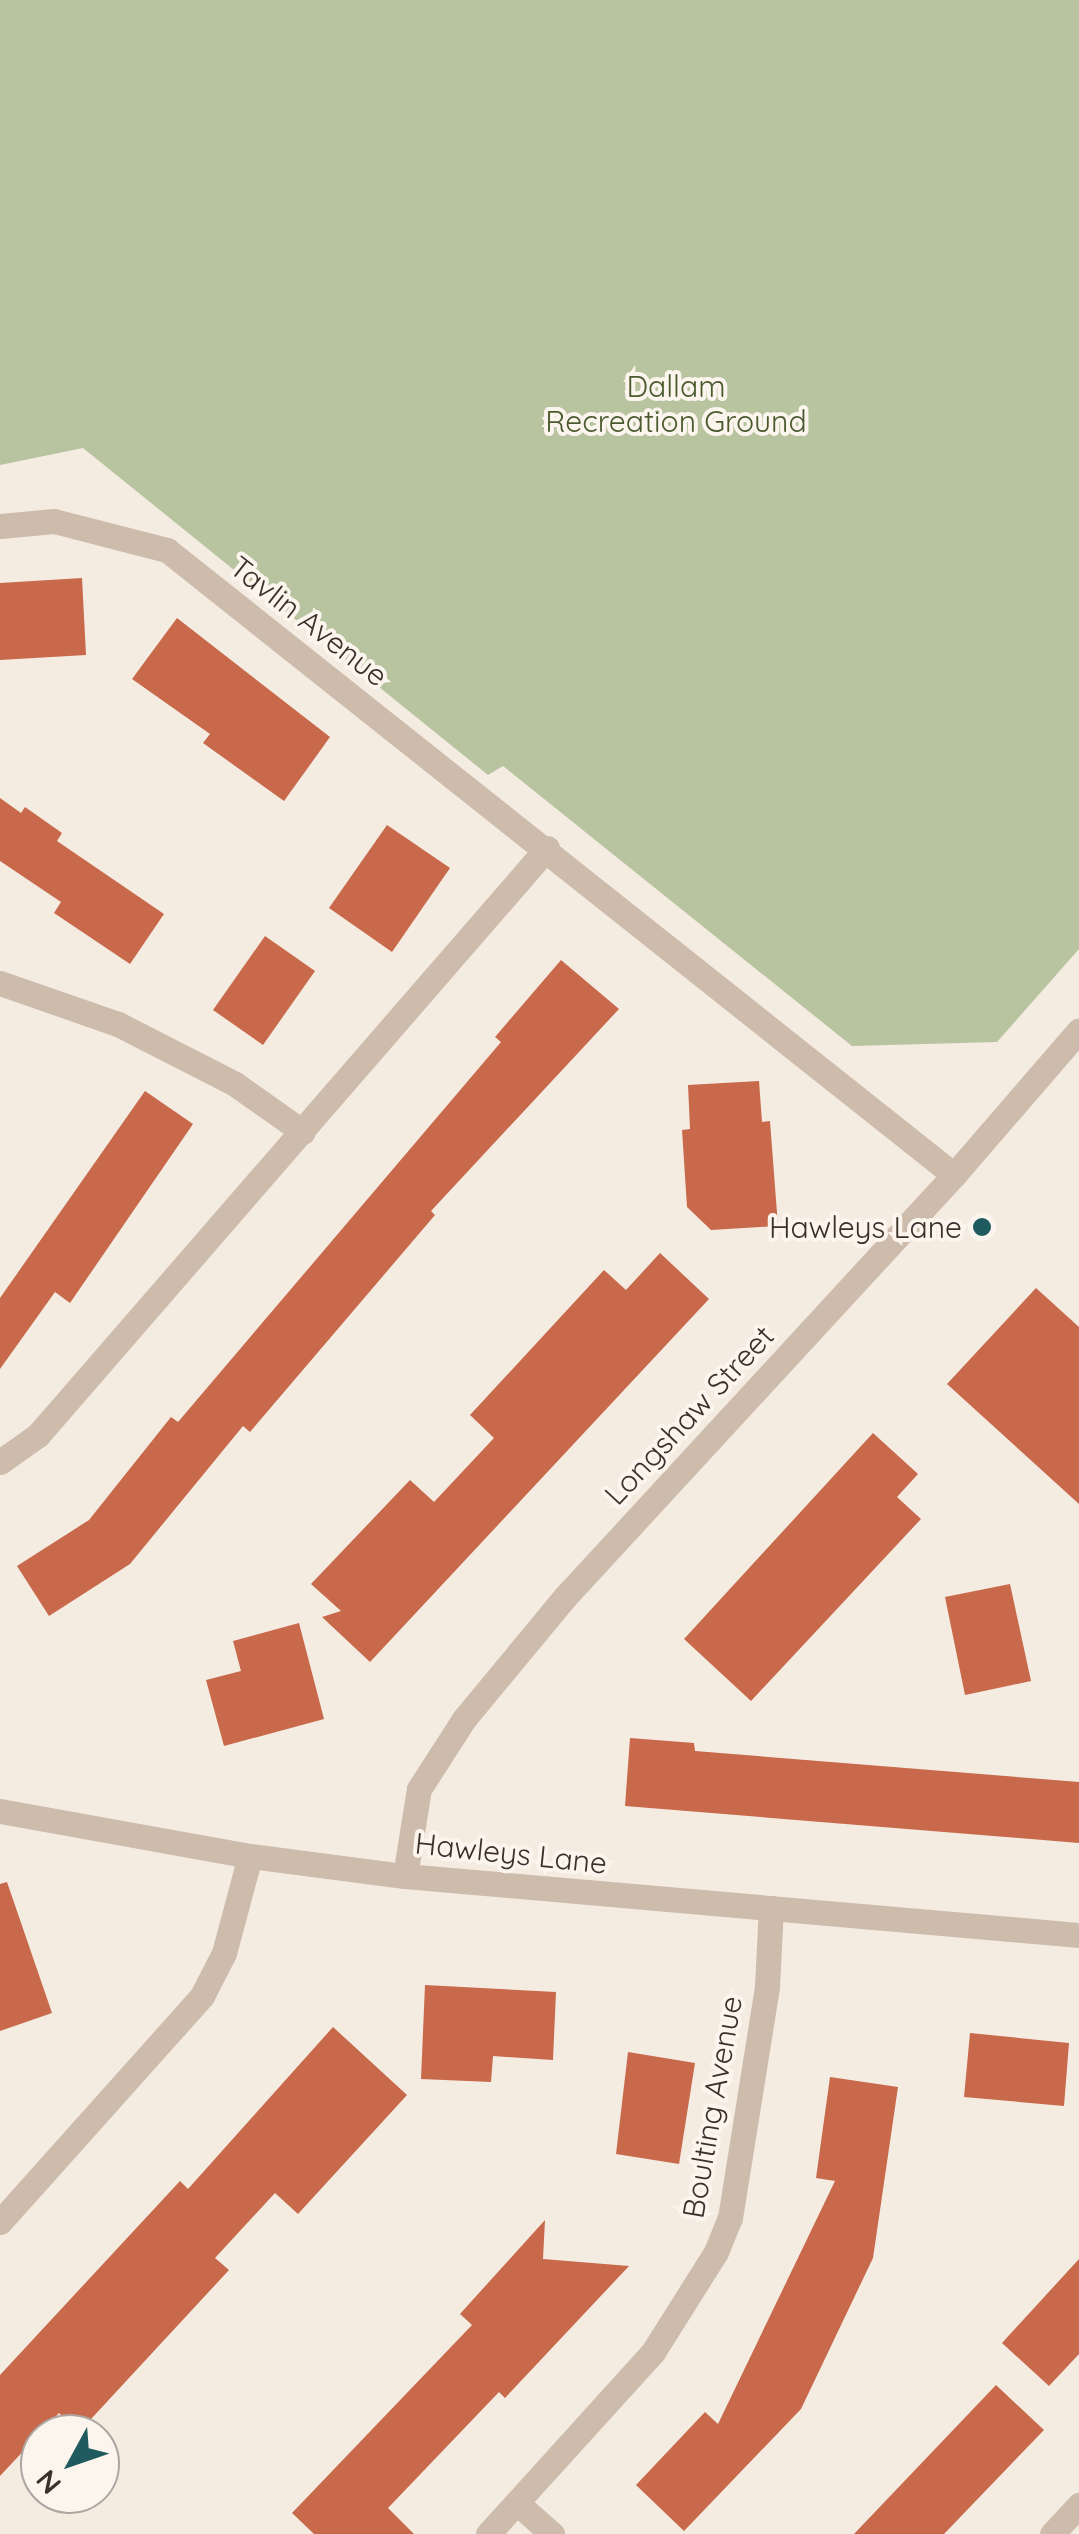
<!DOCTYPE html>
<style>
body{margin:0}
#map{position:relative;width:1079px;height:2534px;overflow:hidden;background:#f4ebe1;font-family:Quicksand,sans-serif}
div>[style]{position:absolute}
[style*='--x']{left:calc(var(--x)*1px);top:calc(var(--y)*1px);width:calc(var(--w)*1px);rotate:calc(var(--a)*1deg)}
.green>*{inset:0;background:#b8c4a0}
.building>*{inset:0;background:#c8694b}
.minor>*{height:25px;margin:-12.5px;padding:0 12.5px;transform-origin:12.5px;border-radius:12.5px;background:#cdbbac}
.dots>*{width:28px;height:28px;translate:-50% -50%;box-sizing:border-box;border:5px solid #fbf5ee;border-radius:50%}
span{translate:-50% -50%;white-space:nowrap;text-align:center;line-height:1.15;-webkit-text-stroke:8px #fbf5ee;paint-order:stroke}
.park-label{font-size:30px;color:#4a5a2e}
.street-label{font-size:30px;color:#3b302b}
.poi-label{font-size:30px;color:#3b302b}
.right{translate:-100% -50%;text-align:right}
.north{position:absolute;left:20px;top:2414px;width:100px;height:100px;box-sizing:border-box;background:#fbf5ee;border:2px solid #aea6a0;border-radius:50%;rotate:230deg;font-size:28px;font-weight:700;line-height:40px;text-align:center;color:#3b302b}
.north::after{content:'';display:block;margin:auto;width:35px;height:45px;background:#1f5a5e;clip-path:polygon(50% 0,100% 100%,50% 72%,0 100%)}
</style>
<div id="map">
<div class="green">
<i style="clip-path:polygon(0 0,1079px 0,1079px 949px,997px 1042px,852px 1046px,503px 766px,488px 775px,83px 448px,0 465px)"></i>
</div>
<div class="building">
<i style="clip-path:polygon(82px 578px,86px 655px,0 660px,0 583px)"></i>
<i style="clip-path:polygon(177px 618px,330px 737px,284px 801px,203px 743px,210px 734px,132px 679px)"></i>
<i style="clip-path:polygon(0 798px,21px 813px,25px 807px,62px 833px,57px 841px,164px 914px,130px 964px,54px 913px,61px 902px,0 861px)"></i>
<i style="clip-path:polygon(387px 825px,450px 868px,392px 952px,329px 908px)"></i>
<i style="clip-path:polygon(265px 936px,315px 971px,263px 1045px,213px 1010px)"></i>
<i style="clip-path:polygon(561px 960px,619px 1009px,431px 1211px,435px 1215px,250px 1432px,243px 1426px,130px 1564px,49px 1616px,17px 1566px,89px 1520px,171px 1417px,178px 1422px,501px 1042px,495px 1037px)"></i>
<i style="clip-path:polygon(759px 1081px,762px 1122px,770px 1121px,778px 1226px,711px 1230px,687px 1207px,682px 1130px,690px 1129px,688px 1085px)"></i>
<i style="clip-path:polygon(145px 1091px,193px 1124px,70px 1303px,55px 1292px,0 1369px,0 1298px)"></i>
<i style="clip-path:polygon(660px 1253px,709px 1299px,370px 1662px,322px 1617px,341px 1611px,311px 1584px,410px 1480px,434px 1502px,494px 1438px,470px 1415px,604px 1270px,626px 1290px)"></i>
<i style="clip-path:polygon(1036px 1288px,1079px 1327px,1079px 1504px,947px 1384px)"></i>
<i style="clip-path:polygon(873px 1433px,918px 1474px,897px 1497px,921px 1519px,751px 1701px,684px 1639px)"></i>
<i style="clip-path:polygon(1010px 1584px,1031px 1681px,965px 1695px,945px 1597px)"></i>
<i style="clip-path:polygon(299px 1623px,324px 1719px,224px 1746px,206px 1680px,241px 1671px,233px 1641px)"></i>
<i style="clip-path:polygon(630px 1738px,694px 1743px,695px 1751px,1079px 1782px,1079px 1843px,625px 1806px)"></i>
<i style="clip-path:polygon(7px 1882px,52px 2013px,0 2031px,0 1884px)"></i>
<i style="clip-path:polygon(425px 1985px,556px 1992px,553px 2060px,493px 2056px,491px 2082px,421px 2079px)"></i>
<i style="clip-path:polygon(333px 2027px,407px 2095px,298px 2214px,275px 2193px,215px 2258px,229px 2270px,79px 2432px,59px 2413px,0 2476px,0 2375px,180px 2181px,188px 2189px)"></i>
<i style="clip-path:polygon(970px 2033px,1069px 2043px,1064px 2106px,964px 2097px)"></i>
<i style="clip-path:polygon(628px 2052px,695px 2063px,679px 2164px,616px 2154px)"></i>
<i style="clip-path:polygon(830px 2077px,898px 2087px,873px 2258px,801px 2409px,684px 2531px,636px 2485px,705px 2412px,718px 2424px,835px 2181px,816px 2178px)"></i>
<i style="clip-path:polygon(545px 2220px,543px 2259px,629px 2266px,505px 2398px,499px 2392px,388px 2508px,414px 2534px,314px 2534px,292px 2513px,472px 2325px,460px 2314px)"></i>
<i style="clip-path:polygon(1079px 2259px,1079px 2354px,1049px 2386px,1002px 2343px)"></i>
<i style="clip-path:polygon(996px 2385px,1044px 2430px,944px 2534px,854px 2534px)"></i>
</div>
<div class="minor">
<i style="--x:0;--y:526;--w:54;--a:-5.3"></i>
<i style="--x:54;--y:521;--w:117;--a:14.4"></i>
<i style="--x:167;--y:550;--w:1005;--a:38.46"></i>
<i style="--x:0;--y:983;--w:125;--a:19.2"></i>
<i style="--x:118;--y:1024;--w:131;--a:27.1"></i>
<i style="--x:235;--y:1084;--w:83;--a:35.2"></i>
<i style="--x:0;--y:1462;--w:47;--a:-35.4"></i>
<i style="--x:38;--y:1435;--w:777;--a:-49.07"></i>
<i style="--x:0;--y:1811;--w:254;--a:10.2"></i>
<i style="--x:250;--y:1856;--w:156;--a:7.4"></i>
<i style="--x:405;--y:1876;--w:677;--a:5"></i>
<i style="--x:405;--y:1876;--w:88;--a:-80.9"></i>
<i style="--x:419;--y:1789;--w:83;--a:-57.3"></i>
<i style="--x:464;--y:1719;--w:158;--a:-50.4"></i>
<i style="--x:565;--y:1597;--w:574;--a:-47.33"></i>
<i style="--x:954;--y:1175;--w:191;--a:-49.2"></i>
<i style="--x:0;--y:2222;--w:303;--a:-48.2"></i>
<i style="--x:202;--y:1996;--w:48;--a:-62.9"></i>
<i style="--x:224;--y:1953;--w:100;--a:-75"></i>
<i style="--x:517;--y:2503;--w:47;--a:41.5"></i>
<i style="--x:488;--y:2534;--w:246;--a:-47.8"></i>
<i style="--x:653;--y:2352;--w:118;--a:-57.8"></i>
<i style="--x:716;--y:2252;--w:37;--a:-68"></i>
<i style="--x:730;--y:2218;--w:235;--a:-80.9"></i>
<i style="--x:767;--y:1986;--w:78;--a:-87.1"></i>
<i style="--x:1052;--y:2534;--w:40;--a:-47"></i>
</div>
<div class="dots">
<i style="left:982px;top:1227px;background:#1f5a5e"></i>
</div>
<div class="park-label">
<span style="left:676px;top:403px">Dallam<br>Recreation Ground</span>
</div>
<div class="street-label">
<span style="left:309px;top:621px;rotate:38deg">Tavlin Avenue</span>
<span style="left:689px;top:1415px;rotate:-47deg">Longshaw Street</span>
<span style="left:511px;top:1853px;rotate:6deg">Hawleys Lane</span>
<span style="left:712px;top:2107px;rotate:-80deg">Boulting Avenue</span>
</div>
<div class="poi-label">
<span class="right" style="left:962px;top:1227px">Hawleys Lane</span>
</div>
<div class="north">N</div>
</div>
